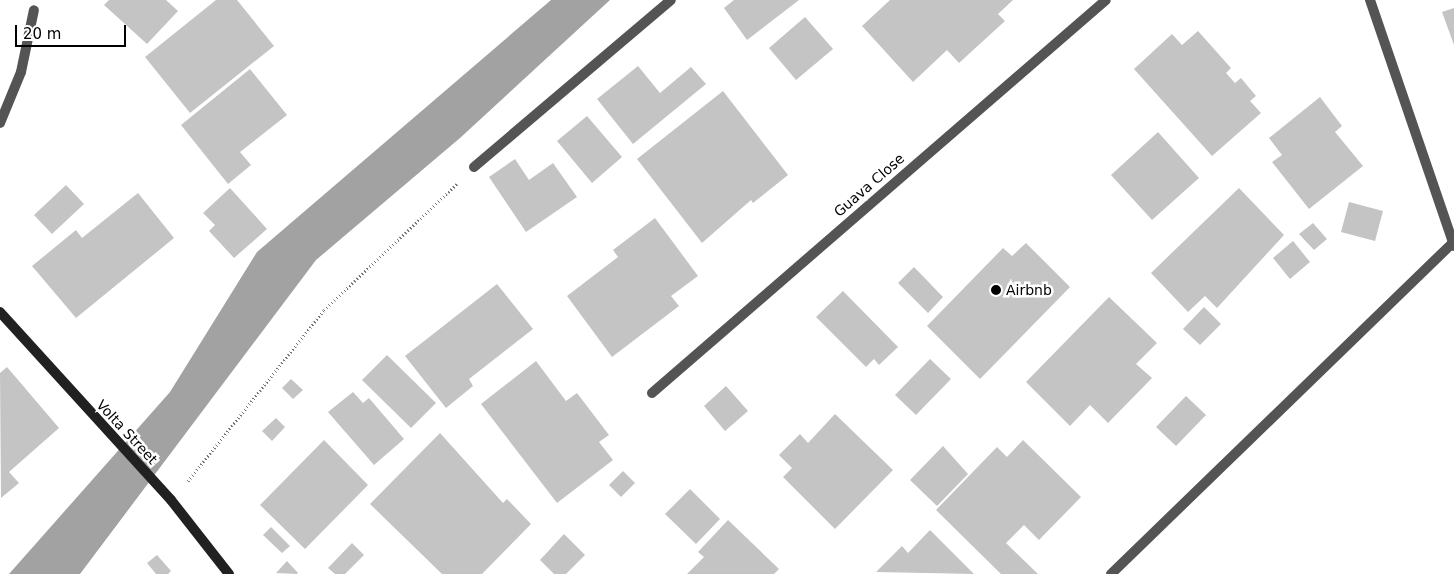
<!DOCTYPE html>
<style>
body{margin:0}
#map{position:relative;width:1454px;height:574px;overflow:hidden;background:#fff;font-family:"DejaVu Sans",sans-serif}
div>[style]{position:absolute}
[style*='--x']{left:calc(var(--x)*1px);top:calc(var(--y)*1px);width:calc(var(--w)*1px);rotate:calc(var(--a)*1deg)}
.water>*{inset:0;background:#a2a2a2}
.building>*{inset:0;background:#c4c4c4}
.path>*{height:3px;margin-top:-1.5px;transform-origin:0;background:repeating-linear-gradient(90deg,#767676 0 1px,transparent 0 3.5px)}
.lane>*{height:10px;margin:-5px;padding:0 5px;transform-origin:5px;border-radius:5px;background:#545454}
.street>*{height:10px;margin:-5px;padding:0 5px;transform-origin:5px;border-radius:5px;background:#545454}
.secondary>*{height:10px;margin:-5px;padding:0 5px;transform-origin:5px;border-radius:5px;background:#212121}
.dots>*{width:14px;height:14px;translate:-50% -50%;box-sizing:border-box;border:2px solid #fff;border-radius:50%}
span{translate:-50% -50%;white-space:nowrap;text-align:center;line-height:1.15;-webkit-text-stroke:5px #fff;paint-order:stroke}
.street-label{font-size:14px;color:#000}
.poi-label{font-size:14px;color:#000}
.left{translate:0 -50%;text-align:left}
.scale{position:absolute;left:15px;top:25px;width:111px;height:22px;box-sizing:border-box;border:2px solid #000;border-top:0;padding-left:6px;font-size:15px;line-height:18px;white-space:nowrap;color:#000;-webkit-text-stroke:4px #fff;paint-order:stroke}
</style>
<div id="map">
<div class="water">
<i style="clip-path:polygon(551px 0,610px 0,460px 138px,316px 260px,80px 574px,9px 574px,170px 392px,257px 252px)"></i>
</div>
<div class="building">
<i style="clip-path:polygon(109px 0,166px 0,178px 11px,147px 44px,104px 5px)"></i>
<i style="clip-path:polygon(216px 0,237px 0,274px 46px,190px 113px,145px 57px)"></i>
<i style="clip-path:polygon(734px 0,799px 0,747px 40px,724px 8px)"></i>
<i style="clip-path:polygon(890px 0,1013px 0,998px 14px,1005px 21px,959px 63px,947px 50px,913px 82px,862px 26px)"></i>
<i style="clip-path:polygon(1454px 8px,1454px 45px,1442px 12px)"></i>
<i style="clip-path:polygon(805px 17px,833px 49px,796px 80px,769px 48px)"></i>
<i style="clip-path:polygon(1198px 31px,1231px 68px,1226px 73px,1235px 83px,1241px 78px,1256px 96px,1250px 101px,1261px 113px,1212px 156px,1134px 69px,1172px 34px,1182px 45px)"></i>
<i style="clip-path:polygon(638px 66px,660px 93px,691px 67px,706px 84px,633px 144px,597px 99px)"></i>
<i style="clip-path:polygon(250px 69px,287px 115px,240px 152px,251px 165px,228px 184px,181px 125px)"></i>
<i style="clip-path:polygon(723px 91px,788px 175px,753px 203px,751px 200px,702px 243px,637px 159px)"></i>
<i style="clip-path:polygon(1320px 97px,1342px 126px,1335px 132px,1363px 166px,1309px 209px,1272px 162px,1282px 155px,1269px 138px)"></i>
<i style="clip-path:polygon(587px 116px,622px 157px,592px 183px,557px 141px)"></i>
<i style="clip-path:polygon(1158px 132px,1199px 178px,1152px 220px,1111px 175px)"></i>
<i style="clip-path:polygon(515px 159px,529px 180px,553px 163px,577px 197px,526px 232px,489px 177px)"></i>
<i style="clip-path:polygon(66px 185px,84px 204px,52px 234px,34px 215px)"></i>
<i style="clip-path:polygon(230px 188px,267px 229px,234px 258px,209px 231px,215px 225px,203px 213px)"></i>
<i style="clip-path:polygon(1239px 188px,1284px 235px,1217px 308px,1205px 296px,1188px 312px,1151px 273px)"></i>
<i style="clip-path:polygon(138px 193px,174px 238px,76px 318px,32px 266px,76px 230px,82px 238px)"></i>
<i style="clip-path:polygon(1349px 202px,1383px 211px,1375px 241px,1341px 232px)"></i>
<i style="clip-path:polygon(655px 218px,698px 276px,671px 296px,679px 306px,612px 357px,567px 296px,618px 257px,613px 250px)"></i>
<i style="clip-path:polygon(1313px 223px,1327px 239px,1314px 250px,1299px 234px)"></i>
<i style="clip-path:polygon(1293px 241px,1310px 262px,1290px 279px,1273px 258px)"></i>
<i style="clip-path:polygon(1026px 243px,1070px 287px,980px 379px,927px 326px,1003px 248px,1012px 256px)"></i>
<i style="clip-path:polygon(914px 267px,943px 297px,928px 313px,898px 283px)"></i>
<i style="clip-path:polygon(497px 284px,533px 329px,469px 379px,473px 386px,446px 408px,405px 356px)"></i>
<i style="clip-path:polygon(843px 291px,898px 347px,879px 365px,874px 359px,866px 367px,816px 317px)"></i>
<i style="clip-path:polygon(1109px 297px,1157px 343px,1136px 364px,1152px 378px,1108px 423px,1090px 405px,1070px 426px,1026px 382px)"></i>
<i style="clip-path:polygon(1204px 307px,1221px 324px,1200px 345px,1183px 329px)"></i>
<i style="clip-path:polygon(387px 355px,436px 403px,411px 428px,362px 380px)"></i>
<i style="clip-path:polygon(930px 359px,951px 379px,916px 415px,895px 395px)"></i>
<i style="clip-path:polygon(536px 361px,566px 401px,577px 393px,609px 435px,599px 442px,613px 460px,557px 503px,481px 404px)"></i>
<i style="clip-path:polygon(7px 367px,59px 428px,9px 472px,19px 483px,1px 498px,0 373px)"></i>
<i style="clip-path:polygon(291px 379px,303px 390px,293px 399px,282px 388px)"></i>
<i style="clip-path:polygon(726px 386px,748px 411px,725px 431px,704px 406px)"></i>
<i style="clip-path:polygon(353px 392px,363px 403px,369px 398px,404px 439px,374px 465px,328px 412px)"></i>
<i style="clip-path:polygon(1186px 396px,1206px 415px,1176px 446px,1156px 427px)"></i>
<i style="clip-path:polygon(835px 414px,893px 470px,835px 529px,783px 477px,792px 468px,779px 455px,800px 434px,808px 443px)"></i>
<i style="clip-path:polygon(276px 418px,285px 427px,272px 441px,262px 431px)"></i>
<i style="clip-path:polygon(440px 433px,503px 503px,507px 499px,531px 524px,482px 574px,442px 574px,370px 504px)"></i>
<i style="clip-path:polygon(324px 440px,368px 485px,305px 549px,260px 505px)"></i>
<i style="clip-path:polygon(1023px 440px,1081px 497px,1039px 540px,1024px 525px,1006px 543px,1038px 574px,1001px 574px,936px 510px,997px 447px,1007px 457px)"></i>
<i style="clip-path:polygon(943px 446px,968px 474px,937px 506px,910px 480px)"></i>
<i style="clip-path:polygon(623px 471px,635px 483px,621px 497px,609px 485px)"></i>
<i style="clip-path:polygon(690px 489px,720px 519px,696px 544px,665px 514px)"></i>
<i style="clip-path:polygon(728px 520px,779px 569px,774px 574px,687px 574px,704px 557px,698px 552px)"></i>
<i style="clip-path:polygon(271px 527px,290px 546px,282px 553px,263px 535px)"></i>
<i style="clip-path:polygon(930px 530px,974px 574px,876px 572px,902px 546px,908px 553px)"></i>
<i style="clip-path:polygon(564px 534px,585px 555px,566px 574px,554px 574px,540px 560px)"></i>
<i style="clip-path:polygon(352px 543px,364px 555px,345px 574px,335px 574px,328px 568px)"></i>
<i style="clip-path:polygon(157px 555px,171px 571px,168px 574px,156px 574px,147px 563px)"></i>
<i style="clip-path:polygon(287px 561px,298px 573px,297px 574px,276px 573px)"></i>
</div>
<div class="path">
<i style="--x:188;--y:481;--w:218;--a:-51.5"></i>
<i style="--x:324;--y:310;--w:185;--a:-43.5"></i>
</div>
<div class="lane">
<i style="--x:0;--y:123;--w:55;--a:-67.6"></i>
<i style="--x:21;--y:72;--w:63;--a:-78.2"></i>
</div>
<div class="street">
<i style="--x:1370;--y:0;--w:260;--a:71.1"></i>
<i style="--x:474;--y:167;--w:258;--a:-40.3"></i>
<i style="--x:652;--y:393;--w:600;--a:-40.88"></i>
<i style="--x:1111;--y:574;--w:476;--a:-44.1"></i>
</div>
<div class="secondary">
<i style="--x:0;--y:312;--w:254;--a:47.7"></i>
<i style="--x:171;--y:500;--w:94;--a:51.9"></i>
</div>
<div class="dots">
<i style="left:996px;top:290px;background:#000"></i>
</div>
<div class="street-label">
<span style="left:869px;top:185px;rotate:-41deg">Guava Close</span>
<span style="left:127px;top:432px;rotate:47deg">Volta Street</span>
</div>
<div class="poi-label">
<span class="left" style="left:1006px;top:290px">Airbnb</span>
</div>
<div class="scale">20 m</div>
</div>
